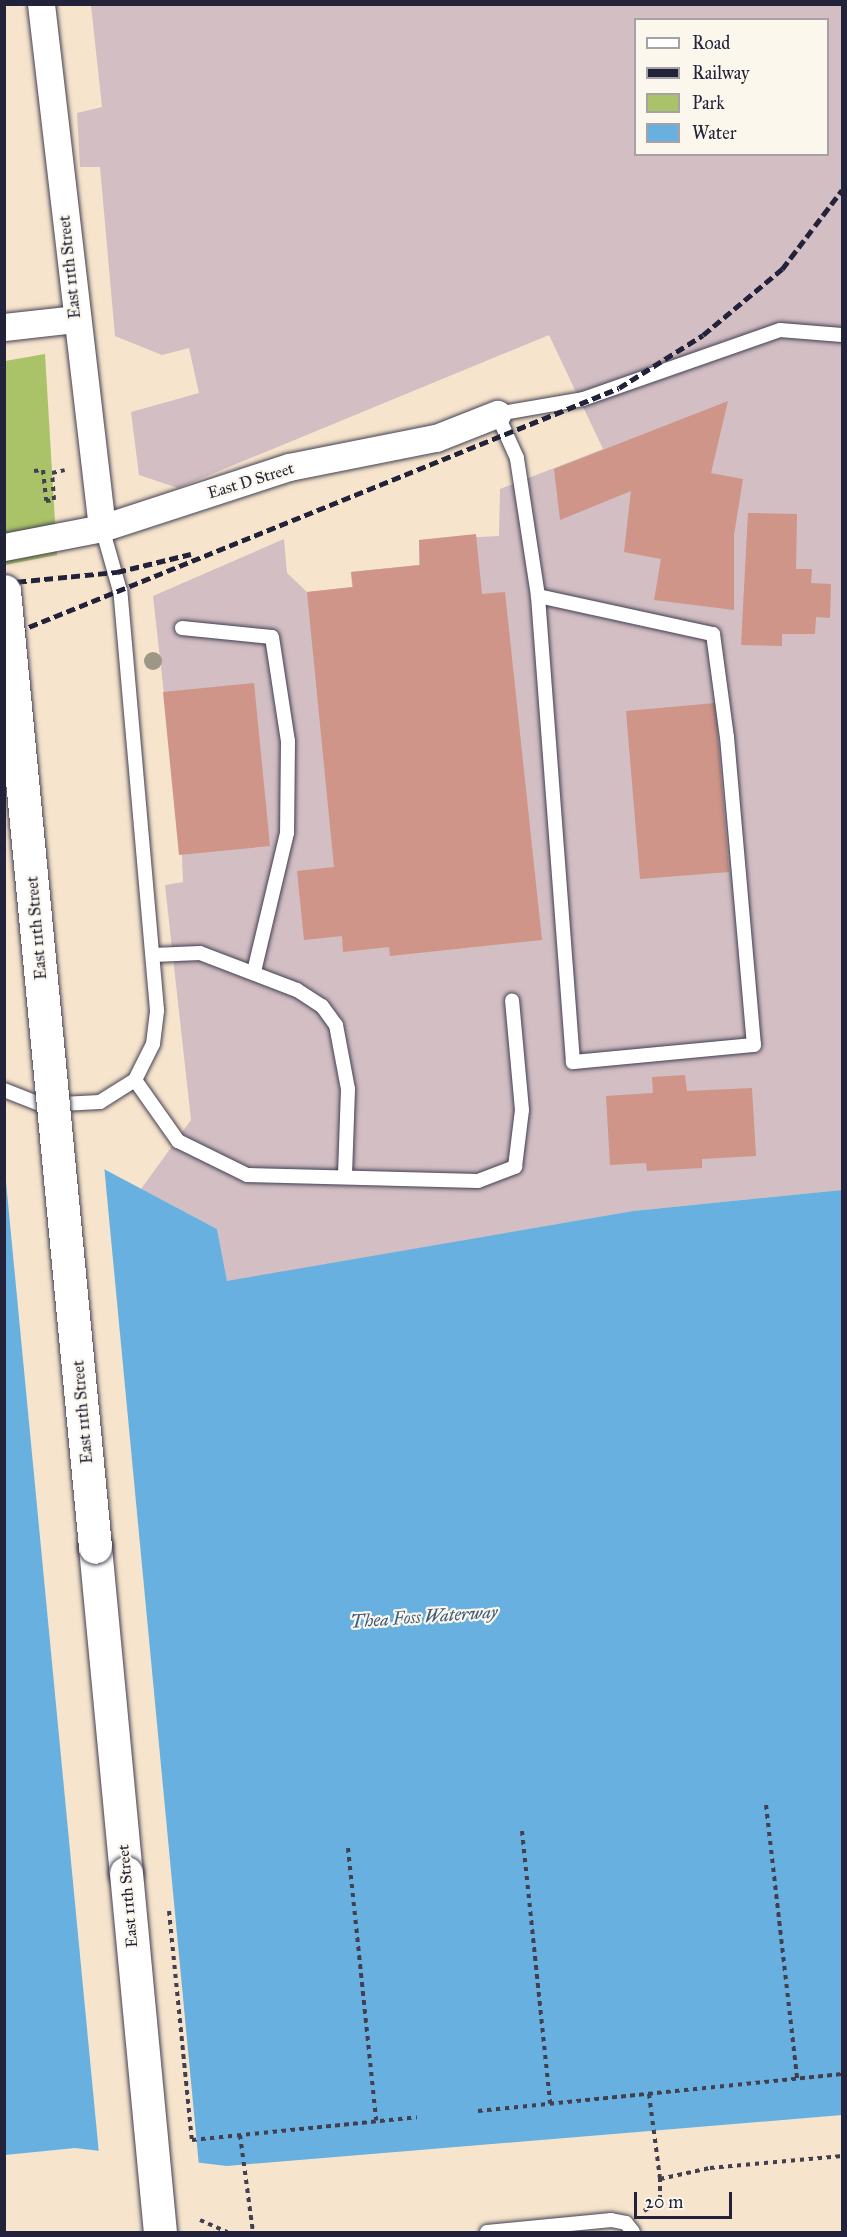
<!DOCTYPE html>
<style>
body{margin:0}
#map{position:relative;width:847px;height:2237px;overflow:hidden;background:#f6e4cc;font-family:"IM FELL Great Primer",serif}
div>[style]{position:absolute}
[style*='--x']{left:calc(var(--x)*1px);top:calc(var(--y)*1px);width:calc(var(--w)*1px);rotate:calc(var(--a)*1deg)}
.industrial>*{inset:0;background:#d2bec3}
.green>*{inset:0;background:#aac268}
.water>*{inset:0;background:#67b0df}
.pier>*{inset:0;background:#f6e4cc}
.building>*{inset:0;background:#ce9588}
.path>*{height:4px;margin-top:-2px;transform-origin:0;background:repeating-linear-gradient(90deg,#423f51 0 4.5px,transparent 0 9px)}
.roads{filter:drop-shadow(0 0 2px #423f51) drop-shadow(0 0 2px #423f51)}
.lane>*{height:14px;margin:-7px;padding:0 7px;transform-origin:7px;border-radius:7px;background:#fff}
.street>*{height:27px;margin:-13.5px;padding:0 13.5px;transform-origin:13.5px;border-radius:13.5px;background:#fff}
.secondary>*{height:33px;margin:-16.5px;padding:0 16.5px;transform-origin:16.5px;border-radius:16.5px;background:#fff}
.rail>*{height:4.5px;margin-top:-2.25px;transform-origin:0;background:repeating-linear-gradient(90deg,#22223b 0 9px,transparent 0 13.5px)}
.bridges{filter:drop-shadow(0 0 2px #423f51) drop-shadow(0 0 2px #423f51)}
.secondary-bridge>*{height:33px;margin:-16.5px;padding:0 16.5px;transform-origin:16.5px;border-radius:16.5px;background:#fff}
.trees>*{width:18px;height:18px;margin:-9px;border-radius:50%;background:#9c9885}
span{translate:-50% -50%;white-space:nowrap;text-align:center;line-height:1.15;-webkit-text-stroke:4.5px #fbf7ec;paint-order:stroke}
.street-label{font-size:16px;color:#22223b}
.water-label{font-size:18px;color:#3e5b7d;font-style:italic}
.frame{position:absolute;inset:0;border:6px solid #22223b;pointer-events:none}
.legend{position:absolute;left:634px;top:18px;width:195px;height:138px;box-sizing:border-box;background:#fbf7ec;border:2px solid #a4a2a5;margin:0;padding:8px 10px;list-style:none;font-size:18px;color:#22223b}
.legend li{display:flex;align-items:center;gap:12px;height:30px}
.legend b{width:30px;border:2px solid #a4a2a5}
.scale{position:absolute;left:634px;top:2192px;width:98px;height:27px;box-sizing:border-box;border:3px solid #22223b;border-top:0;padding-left:8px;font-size:18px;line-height:21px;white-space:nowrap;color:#22223b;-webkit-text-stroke:4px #fbf7ec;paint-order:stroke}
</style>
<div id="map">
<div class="industrial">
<i style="clip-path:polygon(evenodd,91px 5px,842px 5px,842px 1190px,633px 1211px,227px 1282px,217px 1229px,141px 1189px,191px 1120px,165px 885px,183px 882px,182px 855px,153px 596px,284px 539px,287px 573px,307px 592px,352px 587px,351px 572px,419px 565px,419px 540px,499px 536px,500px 489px,603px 449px,549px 335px,178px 488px,139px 475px,131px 412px,199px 393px,189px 348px,162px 355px,115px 336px,100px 167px,80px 167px,77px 113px,102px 107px,91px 5px,636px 20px,828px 20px,828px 154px,636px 154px,636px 20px)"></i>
</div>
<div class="green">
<i style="clip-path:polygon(45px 354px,57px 555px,5px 565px,5px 361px)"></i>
</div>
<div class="water">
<i style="clip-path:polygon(34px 1132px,217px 1229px,227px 1281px,633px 1211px,842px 1190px,842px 2115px,227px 2166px,75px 2148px,5px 2155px,5px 1140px)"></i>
</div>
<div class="pier">
<i style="clip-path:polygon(34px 1129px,104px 1165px,199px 2166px,99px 2154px,4px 1161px,4px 1137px)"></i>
</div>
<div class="building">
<i style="clip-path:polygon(728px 401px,711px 473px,743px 479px,734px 535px,734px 610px,654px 600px,661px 559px,624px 552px,631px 491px,560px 520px,554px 469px)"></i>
<i style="clip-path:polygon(748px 513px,797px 514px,796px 569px,812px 569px,811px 583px,831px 584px,830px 618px,816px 617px,815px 634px,782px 634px,782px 646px,741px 645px)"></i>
<i style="clip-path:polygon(476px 534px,482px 594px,505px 592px,542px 940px,390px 956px,389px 947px,343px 952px,342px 936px,304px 940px,297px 871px,334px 867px,307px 592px,353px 587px,351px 572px,420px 565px,419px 540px)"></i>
<i style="clip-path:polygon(254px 683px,270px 846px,179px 855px,163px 692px)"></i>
<i style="clip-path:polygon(715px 703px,729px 872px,640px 879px,626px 711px)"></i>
<i style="clip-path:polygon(685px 1075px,687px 1091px,752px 1088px,756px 1156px,702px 1159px,702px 1168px,647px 1171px,646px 1163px,610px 1165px,606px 1096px,653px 1093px,652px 1077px)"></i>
</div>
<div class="path">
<i style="--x:34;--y:471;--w:9;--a:-6"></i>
<i style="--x:43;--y:470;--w:31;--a:84"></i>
<i style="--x:46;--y:501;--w:8;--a:-7"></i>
<i style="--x:54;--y:500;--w:27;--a:-94"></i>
<i style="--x:52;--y:473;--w:13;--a:-13"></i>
<i style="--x:766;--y:1805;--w:275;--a:83.5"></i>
<i style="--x:522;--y:1831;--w:274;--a:84.1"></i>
<i style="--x:348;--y:1848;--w:274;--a:84.1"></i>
<i style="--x:169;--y:1911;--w:230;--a:84.3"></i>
<i style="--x:192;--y:2140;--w:226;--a:-5.8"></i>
<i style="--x:649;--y:2094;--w:86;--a:82.6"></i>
<i style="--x:478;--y:2111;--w:366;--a:-5.8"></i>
<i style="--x:240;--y:2135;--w:98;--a:82.4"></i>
<i style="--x:644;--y:2211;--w:19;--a:-35"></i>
<i style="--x:660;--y:2200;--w:21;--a:-90"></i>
<i style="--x:660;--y:2179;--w:51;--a:-12.4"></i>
<i style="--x:710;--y:2168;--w:133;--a:-5.2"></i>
<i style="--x:200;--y:2220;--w:30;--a:24"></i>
</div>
<div class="roads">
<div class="lane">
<i style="--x:538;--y:596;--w:179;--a:12.3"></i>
<i style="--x:713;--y:634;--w:104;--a:82.3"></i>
<i style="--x:727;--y:737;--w:309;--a:85"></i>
<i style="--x:754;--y:1045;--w:182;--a:174.6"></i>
<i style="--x:573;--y:1062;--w:467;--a:-94.3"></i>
<i style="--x:538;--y:596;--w:140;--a:-98.7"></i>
<i style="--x:517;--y:458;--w:48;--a:-114.4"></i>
<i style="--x:497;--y:414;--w:87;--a:-9.9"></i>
<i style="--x:583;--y:399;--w:209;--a:-19.3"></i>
<i style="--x:780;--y:330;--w:62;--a:4.6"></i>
<i style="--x:182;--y:628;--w:90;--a:5.7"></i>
<i style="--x:272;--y:637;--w:105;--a:81.3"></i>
<i style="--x:288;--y:741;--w:92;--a:90.6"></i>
<i style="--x:287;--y:833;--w:143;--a:103.4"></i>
<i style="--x:153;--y:955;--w:47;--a:-2.4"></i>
<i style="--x:200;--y:953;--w:104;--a:20.9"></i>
<i style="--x:297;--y:990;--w:30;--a:33"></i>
<i style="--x:322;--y:1006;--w:24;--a:54"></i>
<i style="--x:336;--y:1025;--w:65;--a:79.4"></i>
<i style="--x:348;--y:1089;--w:86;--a:92"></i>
<i style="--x:135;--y:1080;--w:75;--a:54.8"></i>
<i style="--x:178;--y:1141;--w:77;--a:26.2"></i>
<i style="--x:247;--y:1175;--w:231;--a:1.5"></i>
<i style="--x:478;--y:1181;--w:40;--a:-21"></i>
<i style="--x:515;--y:1167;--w:57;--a:-83"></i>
<i style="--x:522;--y:1110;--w:110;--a:-95.2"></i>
<i style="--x:4;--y:1090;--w:41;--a:21.5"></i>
<i style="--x:42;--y:1105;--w:58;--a:-3"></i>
<i style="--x:100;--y:1102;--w:41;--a:-32.2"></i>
<i style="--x:135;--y:1080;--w:40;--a:-63.4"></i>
<i style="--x:153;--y:1044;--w:34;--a:-83"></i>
<i style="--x:157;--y:1010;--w:421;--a:-95"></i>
<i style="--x:120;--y:591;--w:66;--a:-105.9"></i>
<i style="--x:487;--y:2232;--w:125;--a:-5.5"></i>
<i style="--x:611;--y:2220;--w:15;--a:11"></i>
<i style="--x:626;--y:2223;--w:11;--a:52"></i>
</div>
<div class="street">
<i style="--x:41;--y:4;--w:528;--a:83.36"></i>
<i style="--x:4;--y:327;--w:71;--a:-6.4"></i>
<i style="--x:4;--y:547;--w:100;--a:-11"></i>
<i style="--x:102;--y:528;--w:197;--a:-18.1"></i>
<i style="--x:289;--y:467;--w:150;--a:-11.2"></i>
<i style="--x:436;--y:438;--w:66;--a:-21.5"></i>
</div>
<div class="secondary">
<i style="--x:95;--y:1547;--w:327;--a:84.6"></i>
</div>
</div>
<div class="rail">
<i style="--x:4;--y:583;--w:114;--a:-5.6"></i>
<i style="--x:117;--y:572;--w:76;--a:-13.7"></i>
<i style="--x:4;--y:637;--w:663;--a:-22.04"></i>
<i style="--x:619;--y:388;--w:99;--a:-32.2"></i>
<i style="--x:703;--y:335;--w:103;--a:-39.9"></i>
<i style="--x:782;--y:269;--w:99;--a:-52.8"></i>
</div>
<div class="bridges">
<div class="secondary-bridge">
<i style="--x:4;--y:591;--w:960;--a:84.56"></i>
<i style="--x:126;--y:1873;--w:361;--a:84.6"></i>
</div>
</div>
<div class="trees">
<i style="left:153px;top:661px"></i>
</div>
<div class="street-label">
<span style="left:70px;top:267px;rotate:-96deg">East 11th Street</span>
<span style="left:251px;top:481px;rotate:-17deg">East D Street</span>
<span style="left:37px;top:928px;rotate:-95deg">East 11th Street</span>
<span style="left:83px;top:1412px;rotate:-95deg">East 11th Street</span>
<span style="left:128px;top:1896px;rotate:-95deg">East 11th Street</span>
</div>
<div class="water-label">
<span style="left:424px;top:1617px;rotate:-4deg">Thea Foss Waterway</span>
</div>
<div class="frame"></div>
<ul class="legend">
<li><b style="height:8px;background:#fff"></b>Road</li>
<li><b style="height:8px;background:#22223b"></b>Railway</li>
<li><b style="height:16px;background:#aac268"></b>Park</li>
<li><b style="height:16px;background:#67b0df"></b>Water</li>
</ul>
<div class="scale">20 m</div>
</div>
